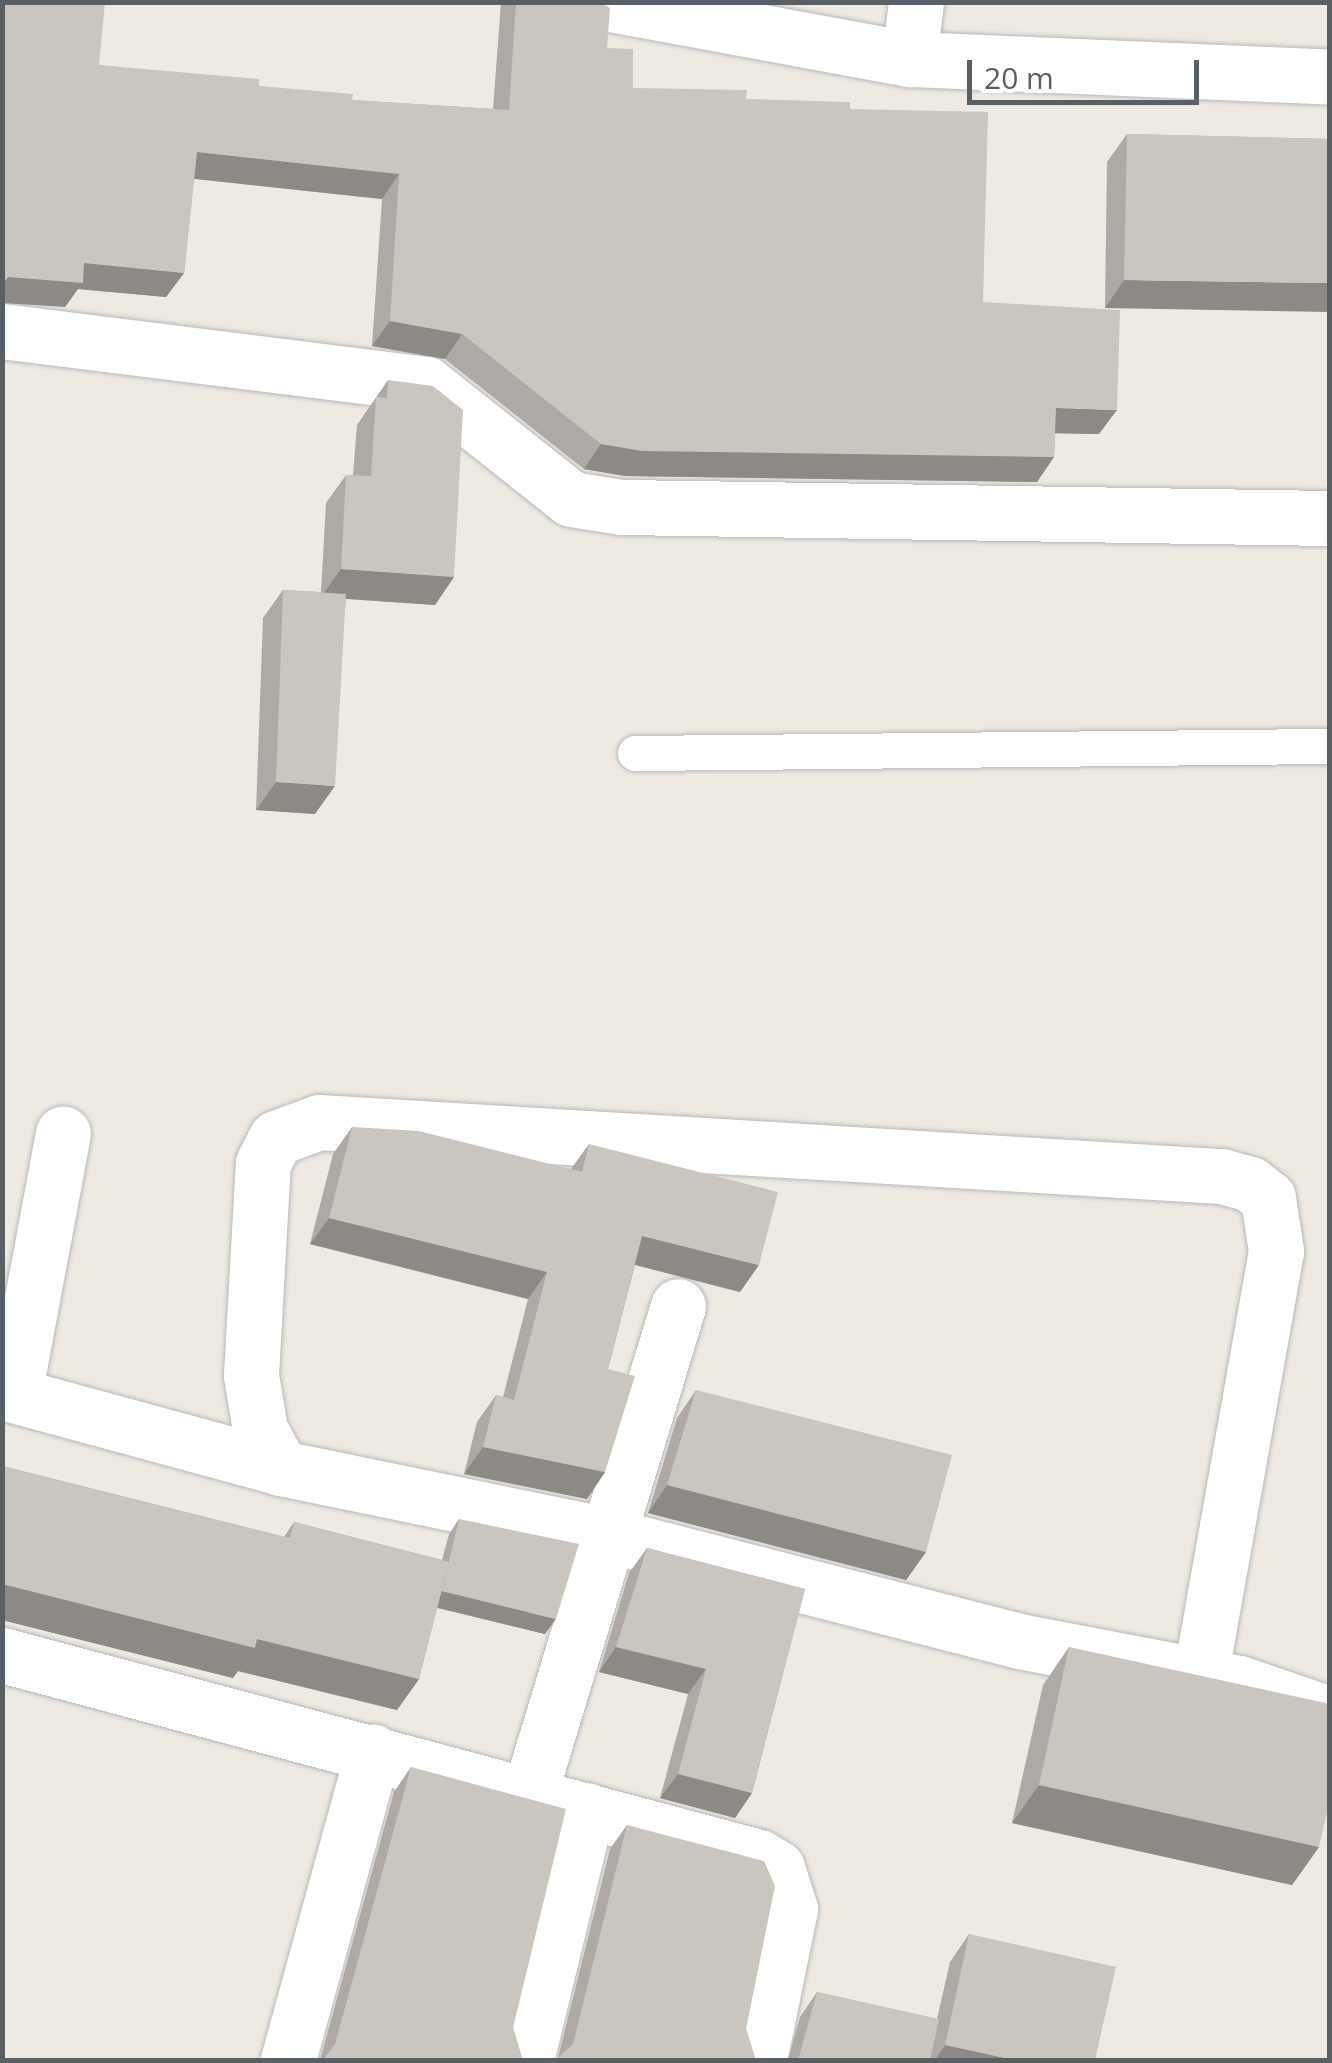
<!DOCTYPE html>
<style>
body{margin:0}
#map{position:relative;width:1332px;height:2063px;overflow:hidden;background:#efeae1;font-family:"Open Sans",sans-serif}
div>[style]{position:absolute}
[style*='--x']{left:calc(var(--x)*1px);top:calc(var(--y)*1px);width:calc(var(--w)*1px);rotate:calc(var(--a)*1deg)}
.roads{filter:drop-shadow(0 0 2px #b5b9bd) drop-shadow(0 0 2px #b5b9bd)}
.lane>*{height:35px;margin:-17.5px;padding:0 17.5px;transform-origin:17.5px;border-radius:17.5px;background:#fff}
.street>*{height:55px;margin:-27.5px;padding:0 27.5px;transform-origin:27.5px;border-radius:27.5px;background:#fff}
.wall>*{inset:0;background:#aea9a4}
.shaded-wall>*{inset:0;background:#8d8a86}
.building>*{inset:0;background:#cac5bf}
span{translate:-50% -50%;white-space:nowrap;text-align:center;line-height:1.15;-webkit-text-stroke:10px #fff;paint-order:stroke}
.frame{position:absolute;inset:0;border:5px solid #5a5f64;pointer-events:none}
.scale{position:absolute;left:967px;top:60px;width:232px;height:45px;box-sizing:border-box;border:5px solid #5a5f64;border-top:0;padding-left:12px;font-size:30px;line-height:35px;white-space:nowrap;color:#5a5f64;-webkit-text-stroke:8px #fff;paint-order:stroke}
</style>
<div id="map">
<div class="roads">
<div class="lane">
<i style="--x:635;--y:753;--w:695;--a:-0.58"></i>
</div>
<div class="street">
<i style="--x:599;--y:2;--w:315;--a:10.4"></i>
<i style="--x:909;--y:59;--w:421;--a:2.4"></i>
<i style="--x:909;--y:59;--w:57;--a:-83"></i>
<i style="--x:2;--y:331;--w:427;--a:7.1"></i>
<i style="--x:426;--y:384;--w:185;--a:38.4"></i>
<i style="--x:571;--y:499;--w:52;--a:8.9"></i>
<i style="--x:622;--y:507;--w:708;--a:0.89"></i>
<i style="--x:2;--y:1392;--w:289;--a:15.2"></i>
<i style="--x:281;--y:1468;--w:333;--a:11.6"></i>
<i style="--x:607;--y:1535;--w:425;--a:14.4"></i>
<i style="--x:1019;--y:1641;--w:224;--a:10.8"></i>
<i style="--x:1239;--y:1683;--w:96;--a:18.8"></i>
<i style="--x:14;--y:1395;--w:266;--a:-79.4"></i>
<i style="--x:281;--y:1468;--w:43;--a:-118.9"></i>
<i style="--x:260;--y:1430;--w:56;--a:-99.3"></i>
<i style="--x:251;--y:1375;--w:212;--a:-86.8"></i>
<i style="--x:263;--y:1163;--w:28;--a:-63"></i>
<i style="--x:276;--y:1138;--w:46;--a:-20.4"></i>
<i style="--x:319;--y:1122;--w:904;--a:3.43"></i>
<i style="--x:1221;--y:1176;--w:30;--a:15"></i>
<i style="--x:1250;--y:1184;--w:23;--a:38"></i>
<i style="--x:1268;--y:1198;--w:54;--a:81.4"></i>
<i style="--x:1276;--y:1251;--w:434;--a:100.1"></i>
<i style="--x:2;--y:1655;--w:783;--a:14.94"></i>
<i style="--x:759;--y:1857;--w:21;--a:31"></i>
<i style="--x:777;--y:1868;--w:43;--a:72.4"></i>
<i style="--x:790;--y:1909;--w:154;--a:101.6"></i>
<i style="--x:529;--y:1795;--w:511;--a:-73.05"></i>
<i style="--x:288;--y:2060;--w:320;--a:-74.6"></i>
<i style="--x:526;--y:2060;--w:257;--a:-76.3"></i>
</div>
</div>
<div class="wall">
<i style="clip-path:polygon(501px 2px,600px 2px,607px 48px,633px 88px,850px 109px,983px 302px,1099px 434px,1055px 433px,1054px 457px,1037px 482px,625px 476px,584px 469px,445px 359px,372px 346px,382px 199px,194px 179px,184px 273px,166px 297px,78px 289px,65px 307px,99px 65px,259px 86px,352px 100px,493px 109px)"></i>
<i style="clip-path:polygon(1127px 134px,1330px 139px,1105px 308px,1107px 162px)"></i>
<i style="clip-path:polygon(388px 380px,454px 577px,435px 605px,346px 599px,315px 814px,256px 810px,263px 618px,283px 590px,321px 592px,326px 503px,346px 475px,353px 475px,357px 425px)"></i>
<i style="clip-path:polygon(352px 1127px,571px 1169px,589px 1144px,740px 1292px,635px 1265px,608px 1369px,605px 1472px,587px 1499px,464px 1474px,477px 1422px,496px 1395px,503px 1397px,528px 1299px,310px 1244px,333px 1154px)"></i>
<i style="clip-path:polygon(696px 1390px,926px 1552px,906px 1580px,648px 1513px,677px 1418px)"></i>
<i style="clip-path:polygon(2px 1466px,284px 1537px,294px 1522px,442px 1560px,449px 1534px,459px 1519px,545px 1634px,437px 1608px,419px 1679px,397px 1710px,238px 1671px,233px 1678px,2px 1620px)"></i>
<i style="clip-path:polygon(647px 1548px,805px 1589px,752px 1793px,735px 1818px,660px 1798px,688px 1694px,599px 1672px,629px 1573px)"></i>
<i style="clip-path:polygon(1069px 1647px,1319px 1847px,1292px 1885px,1012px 1823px,1043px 1685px)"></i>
<i style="clip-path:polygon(411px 1767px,513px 2028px,522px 2058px,531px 2060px,320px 2060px,394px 1792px)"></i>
<i style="clip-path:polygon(627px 1825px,746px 2029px,755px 2058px,558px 2058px,610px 1849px)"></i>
<i style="clip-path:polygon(969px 1934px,1095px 2060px,788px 2060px,800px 2017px,817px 1992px,937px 2019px,950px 1962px)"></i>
</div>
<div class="shaded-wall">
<i style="clip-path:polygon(197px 152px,399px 174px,382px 199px,179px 177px)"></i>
<i style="clip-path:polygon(84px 263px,184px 273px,166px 297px,78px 289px,65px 307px,2px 303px,2px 284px,8px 277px)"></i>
<i style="clip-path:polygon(1124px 280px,1330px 283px,1330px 312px,1105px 308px)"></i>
<i style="clip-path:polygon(390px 321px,462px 334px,445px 359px,372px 346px)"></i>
<i style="clip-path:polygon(1056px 408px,1117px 410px,1099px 434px,1038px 433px)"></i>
<i style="clip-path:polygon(601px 444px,1054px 457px,1037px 482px,625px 476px,584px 469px)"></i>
<i style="clip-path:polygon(341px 569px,454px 577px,435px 605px,321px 597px)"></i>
<i style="clip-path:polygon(276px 782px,335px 786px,315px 814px,256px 810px)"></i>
<i style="clip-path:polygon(329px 1218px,547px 1272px,528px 1299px,310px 1244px)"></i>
<i style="clip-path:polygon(642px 1236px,759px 1265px,740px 1292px,624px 1262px)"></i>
<i style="clip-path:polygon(483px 1447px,605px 1472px,587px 1499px,464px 1474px)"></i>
<i style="clip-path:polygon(667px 1485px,926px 1552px,906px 1580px,648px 1513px)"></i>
<i style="clip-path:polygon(2px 1584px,257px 1639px,419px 1679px,397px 1710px,238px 1671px,233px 1678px,2px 1620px)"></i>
<i style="clip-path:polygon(441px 1591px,556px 1619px,545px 1634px,431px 1606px)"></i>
<i style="clip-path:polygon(616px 1647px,706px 1669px,688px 1694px,599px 1672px)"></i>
<i style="clip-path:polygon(678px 1774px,752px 1793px,735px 1818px,660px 1798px)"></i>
<i style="clip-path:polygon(1039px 1785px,1319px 1847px,1292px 1885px,1012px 1823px)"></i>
<i style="clip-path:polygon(945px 2045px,1014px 2060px,935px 2060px)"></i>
</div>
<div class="building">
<i style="clip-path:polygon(2px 2px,105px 2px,99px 65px,259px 79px,259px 86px,353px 94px,352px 100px,509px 110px,516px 2px,600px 2px,610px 8px,607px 48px,633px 49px,633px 88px,747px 90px,746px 99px,850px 102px,850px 109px,988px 112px,983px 302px,1120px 310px,1117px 410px,1056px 408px,1054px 457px,642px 451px,601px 444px,462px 334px,390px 321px,399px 174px,197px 152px,184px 273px,84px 263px,83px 283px,8px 277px,2px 284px)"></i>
<i style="clip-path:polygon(1127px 134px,1330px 139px,1330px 283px,1124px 280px)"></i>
<i style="clip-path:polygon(388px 380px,433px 386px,463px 410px,454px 577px,341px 569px,346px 475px,371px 476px,376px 397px,387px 398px)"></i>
<i style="clip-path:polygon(283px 590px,346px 594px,335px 786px,276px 782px)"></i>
<i style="clip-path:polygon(352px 1127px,419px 1131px,582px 1172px,589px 1144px,778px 1192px,759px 1265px,642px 1236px,608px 1369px,635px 1376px,605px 1472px,483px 1447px,496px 1395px,514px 1400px,547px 1272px,329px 1218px)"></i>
<i style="clip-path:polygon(696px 1390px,952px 1455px,926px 1552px,667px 1485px)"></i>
<i style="clip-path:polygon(2px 1466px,290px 1538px,294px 1522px,449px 1562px,419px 1679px,257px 1639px,255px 1648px,2px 1584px)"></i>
<i style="clip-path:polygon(459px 1519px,579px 1544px,556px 1619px,442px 1591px)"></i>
<i style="clip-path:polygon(647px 1548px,805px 1589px,752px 1793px,678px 1774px,706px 1669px,616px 1647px)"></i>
<i style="clip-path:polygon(1069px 1647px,1330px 1704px,1330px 1799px,1319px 1847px,1039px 1785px)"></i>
<i style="clip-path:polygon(411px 1767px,566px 1809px,513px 2028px,522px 2058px,531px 2060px,323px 2060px,335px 2044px)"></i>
<i style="clip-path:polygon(627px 1825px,764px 1861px,775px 1886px,746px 2029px,755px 2058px,760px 2060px,556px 2060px,573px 2044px)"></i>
<i style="clip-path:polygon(969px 1934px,1116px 1967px,1095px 2060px,1014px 2060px,945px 2045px)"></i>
<i style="clip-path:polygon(817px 1992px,939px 2019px,930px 2060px,788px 2060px,799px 2057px)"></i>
</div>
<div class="frame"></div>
<div class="scale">20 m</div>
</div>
